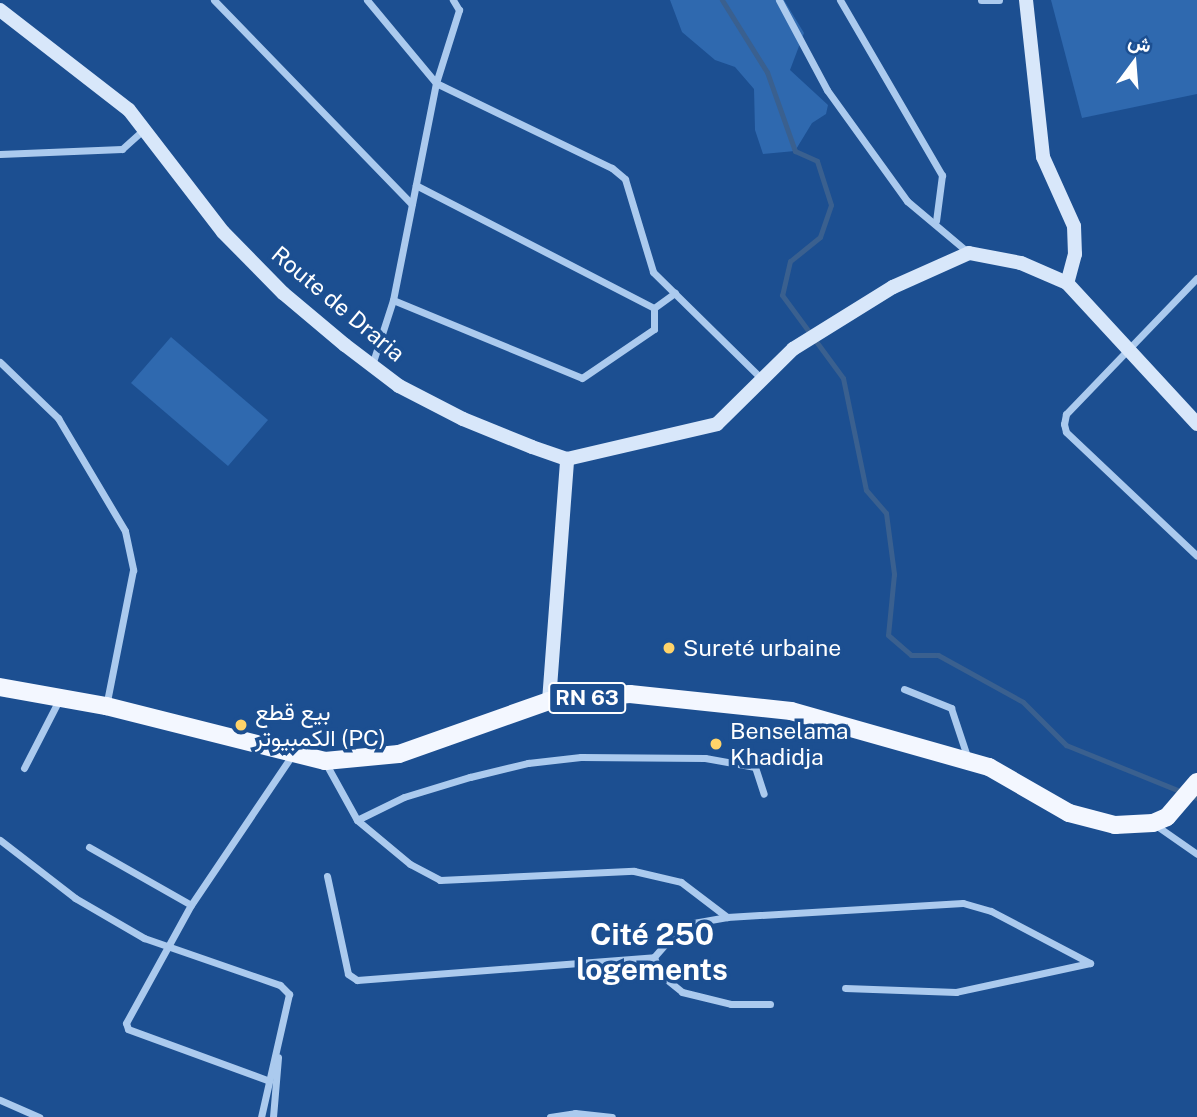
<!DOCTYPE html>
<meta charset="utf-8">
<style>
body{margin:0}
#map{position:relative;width:1197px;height:1117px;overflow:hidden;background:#1c4f91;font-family:"Public Sans",Vazirmatn,sans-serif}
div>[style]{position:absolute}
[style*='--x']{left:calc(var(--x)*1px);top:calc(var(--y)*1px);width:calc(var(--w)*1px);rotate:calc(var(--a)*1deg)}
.green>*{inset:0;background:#2f69af}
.stream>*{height:5px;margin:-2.5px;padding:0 2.5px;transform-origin:2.5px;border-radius:2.5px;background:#3a608f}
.street>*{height:7px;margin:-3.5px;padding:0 3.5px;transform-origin:3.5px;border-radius:3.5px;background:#abcaee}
.secondary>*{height:14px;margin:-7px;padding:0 7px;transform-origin:7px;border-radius:7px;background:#d8e7fa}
.primary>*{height:18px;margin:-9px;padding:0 9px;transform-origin:9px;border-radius:9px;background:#f3f7ff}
.dots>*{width:19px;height:19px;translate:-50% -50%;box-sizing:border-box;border:4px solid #1c4f91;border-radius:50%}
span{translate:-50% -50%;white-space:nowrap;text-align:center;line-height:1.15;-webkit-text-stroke:7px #1c4f91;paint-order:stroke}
.shield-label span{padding:2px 5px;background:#1c4f91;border:2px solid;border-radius:5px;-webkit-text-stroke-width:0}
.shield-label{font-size:21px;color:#fff;font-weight:700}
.street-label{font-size:23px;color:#fff}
.poi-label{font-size:23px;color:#fff}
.left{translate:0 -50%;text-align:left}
.district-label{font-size:30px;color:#fff;font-weight:700}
.north{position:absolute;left:1099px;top:28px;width:70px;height:70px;-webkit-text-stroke:5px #1c4f91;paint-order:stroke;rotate:16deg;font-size:19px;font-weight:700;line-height:28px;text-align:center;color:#fff}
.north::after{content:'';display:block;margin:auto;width:24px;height:32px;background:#fff;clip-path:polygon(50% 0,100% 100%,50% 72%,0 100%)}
</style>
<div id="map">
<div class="green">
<i style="clip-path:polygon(670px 0,784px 0,804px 33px,790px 70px,828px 105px,826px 114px,812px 123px,795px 151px,763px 154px,755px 130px,754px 89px,735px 67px,715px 60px,682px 32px)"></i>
<i style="clip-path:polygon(1051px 0,1197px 0,1197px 94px,1082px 118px)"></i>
<i style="clip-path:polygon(171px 337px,268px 420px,228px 466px,131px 383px)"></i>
</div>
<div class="stream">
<i style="--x:722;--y:0;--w:85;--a:58"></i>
<i style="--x:767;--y:72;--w:84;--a:70.5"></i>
<i style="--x:795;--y:151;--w:24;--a:24"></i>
<i style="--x:817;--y:161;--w:46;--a:72.3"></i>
<i style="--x:831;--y:205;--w:34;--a:109"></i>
<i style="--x:820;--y:237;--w:38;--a:141"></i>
<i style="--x:790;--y:261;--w:35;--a:103"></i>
<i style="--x:782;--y:295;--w:103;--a:53.7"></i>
<i style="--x:843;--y:378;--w:114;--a:78.4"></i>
<i style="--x:866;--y:490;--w:30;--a:49"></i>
<i style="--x:886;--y:513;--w:62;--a:82.5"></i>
<i style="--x:894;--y:574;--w:61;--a:95.6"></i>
<i style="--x:888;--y:635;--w:30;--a:41"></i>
<i style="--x:911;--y:655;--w:27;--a:0"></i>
<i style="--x:938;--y:655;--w:97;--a:28.9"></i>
<i style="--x:1023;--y:702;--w:61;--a:45"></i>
<i style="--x:1066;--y:745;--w:141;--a:22"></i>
</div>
<div class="street">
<i style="--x:214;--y:0;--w:284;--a:45.9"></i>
<i style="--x:367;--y:0;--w:108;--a:50.3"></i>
<i style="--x:436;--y:83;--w:195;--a:25.8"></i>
<i style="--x:612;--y:168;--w:17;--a:40"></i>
<i style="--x:625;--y:179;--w:97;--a:73.2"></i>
<i style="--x:653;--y:272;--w:153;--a:44.5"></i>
<i style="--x:779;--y:0;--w:102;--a:61.9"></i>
<i style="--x:827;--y:90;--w:137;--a:54.2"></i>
<i style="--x:907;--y:201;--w:81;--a:40"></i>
<i style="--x:840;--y:0;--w:203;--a:59.8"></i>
<i style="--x:942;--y:175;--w:46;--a:97.4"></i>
<i style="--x:981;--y:0;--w:18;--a:0"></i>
<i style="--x:0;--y:154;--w:122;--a:-2.3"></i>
<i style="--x:122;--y:149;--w:28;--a:-42"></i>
<i style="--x:1197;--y:278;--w:189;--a:133.9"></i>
<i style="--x:1066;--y:414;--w:10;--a:101"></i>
<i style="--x:1064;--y:424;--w:8;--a:76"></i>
<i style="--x:1066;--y:432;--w:180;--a:43.4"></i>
<i style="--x:393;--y:300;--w:204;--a:22.4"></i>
<i style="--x:582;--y:378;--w:87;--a:-34.2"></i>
<i style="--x:654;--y:329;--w:21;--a:-90"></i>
<i style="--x:654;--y:308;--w:268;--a:-152.7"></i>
<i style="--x:654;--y:308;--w:26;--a:-36"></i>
<i style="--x:0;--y:362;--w:81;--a:44"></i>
<i style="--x:58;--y:418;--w:131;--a:59.3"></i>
<i style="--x:125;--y:531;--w:40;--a:78"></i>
<i style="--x:133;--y:570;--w:139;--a:101.2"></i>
<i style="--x:372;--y:365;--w:68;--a:-72.1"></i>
<i style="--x:393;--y:300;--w:221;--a:-78.8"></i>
<i style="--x:436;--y:83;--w:77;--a:-72.5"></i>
<i style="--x:459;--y:10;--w:12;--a:-121"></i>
<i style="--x:904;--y:689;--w:51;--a:22"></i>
<i style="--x:951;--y:708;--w:54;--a:71.6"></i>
<i style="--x:325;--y:762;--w:66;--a:61.1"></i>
<i style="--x:357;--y:820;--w:69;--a:39.7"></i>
<i style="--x:410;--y:864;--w:34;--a:28"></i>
<i style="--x:440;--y:880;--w:194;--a:-2.7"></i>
<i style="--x:634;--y:871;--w:48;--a:13.2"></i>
<i style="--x:681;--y:882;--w:58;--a:37.3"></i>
<i style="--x:24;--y:768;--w:76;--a:-62.8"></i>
<i style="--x:357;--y:820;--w:52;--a:-26.1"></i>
<i style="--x:404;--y:797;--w:69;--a:-16.9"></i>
<i style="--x:470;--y:777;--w:60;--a:-13.6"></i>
<i style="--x:528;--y:763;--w:53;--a:-6.5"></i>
<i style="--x:581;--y:757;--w:124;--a:0.5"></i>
<i style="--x:705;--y:758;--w:51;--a:10.2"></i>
<i style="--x:755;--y:767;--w:28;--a:72"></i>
<i style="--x:1154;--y:824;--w:52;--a:34.9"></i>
<i style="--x:0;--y:840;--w:95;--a:37.7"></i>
<i style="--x:75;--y:898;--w:80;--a:30.1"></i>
<i style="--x:144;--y:938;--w:144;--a:19.1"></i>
<i style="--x:280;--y:985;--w:13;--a:45"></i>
<i style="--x:289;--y:994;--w:126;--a:102.8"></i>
<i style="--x:89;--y:847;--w:117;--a:29.6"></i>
<i style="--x:327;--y:876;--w:100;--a:77.9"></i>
<i style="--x:348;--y:974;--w:11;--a:34"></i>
<i style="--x:357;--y:980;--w:298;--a:-4.4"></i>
<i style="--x:654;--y:957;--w:43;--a:-48.8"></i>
<i style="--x:682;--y:925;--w:46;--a:-10.1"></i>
<i style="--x:727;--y:917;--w:236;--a:-3.4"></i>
<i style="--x:963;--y:903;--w:29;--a:16"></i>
<i style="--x:991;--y:911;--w:112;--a:27.7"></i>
<i style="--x:1090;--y:963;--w:137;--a:167.8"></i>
<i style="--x:956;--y:992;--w:111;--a:-177.9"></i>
<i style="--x:654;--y:957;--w:18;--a:71"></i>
<i style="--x:660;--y:974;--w:28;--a:39"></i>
<i style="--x:682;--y:992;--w:50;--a:13.8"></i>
<i style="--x:731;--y:1004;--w:39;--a:0"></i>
<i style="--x:267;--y:1080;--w:148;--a:-159.9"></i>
<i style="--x:128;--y:1029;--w:6;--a:-108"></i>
<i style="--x:126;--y:1023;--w:135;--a:-61.2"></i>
<i style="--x:191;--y:905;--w:182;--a:-56"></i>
<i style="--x:0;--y:1100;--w:43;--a:23.6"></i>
<i style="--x:273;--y:1117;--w:60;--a:-85.2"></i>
<i style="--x:550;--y:1117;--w:25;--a:-9"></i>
<i style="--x:575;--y:1113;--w:37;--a:6"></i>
</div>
<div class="secondary">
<i style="--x:1026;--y:0;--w:158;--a:83.8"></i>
<i style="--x:1043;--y:157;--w:76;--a:65.8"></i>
<i style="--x:1074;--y:226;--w:28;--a:88"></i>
<i style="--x:1075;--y:254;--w:30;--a:105"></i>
<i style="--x:0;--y:10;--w:163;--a:37.8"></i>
<i style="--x:129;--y:110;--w:154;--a:52.4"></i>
<i style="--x:223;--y:232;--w:86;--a:45.5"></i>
<i style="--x:283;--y:293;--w:81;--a:40"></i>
<i style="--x:345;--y:345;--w:68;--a:37.2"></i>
<i style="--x:399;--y:386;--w:72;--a:27.3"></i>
<i style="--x:463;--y:419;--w:74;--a:22.1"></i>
<i style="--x:532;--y:447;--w:37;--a:19"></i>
<i style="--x:567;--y:459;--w:154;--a:-13.1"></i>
<i style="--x:717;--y:424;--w:107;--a:-44.6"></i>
<i style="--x:793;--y:349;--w:118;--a:-31.8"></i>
<i style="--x:893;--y:287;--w:83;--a:-24.1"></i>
<i style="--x:969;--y:253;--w:53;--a:10.9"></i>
<i style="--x:1021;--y:263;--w:50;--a:23.5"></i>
<i style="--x:1067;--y:283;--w:192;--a:47.3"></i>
<i style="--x:549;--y:701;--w:243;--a:-85.7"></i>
</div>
<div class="primary">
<i style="--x:0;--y:687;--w:108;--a:10.2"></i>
<i style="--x:106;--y:706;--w:226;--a:14.1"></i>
<i style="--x:325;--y:761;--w:74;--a:-5.4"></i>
<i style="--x:399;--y:754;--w:159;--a:-19.5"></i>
<i style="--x:549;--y:701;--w:81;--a:-4.9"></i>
<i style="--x:630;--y:694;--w:162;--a:6"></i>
<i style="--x:791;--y:711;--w:206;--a:15.8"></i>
<i style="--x:989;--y:767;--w:92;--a:29.9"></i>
<i style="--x:1069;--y:813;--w:48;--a:14.6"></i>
<i style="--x:1115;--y:825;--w:38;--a:-3"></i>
<i style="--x:1153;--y:823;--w:15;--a:-23"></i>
<i style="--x:1167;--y:817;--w:46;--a:-49.4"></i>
</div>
<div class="dots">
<i style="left:669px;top:648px;background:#ffd369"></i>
<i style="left:241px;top:725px;background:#ffd369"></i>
<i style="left:716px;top:744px;background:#ffd369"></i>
</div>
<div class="shield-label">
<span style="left:587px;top:698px">RN 63</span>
</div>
<div class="street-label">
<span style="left:338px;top:304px;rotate:40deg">Route de Draria</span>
</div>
<div class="poi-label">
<span class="left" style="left:683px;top:648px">Sureté urbaine</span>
<span class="left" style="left:255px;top:725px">بيع قطع<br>الكمبيوتر (PC)</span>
<span class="left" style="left:730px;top:744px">Benselama<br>Khadidja</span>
</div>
<div class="district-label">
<span style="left:652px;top:951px">Cité 250<br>logements</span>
</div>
<div class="north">ش</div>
</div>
